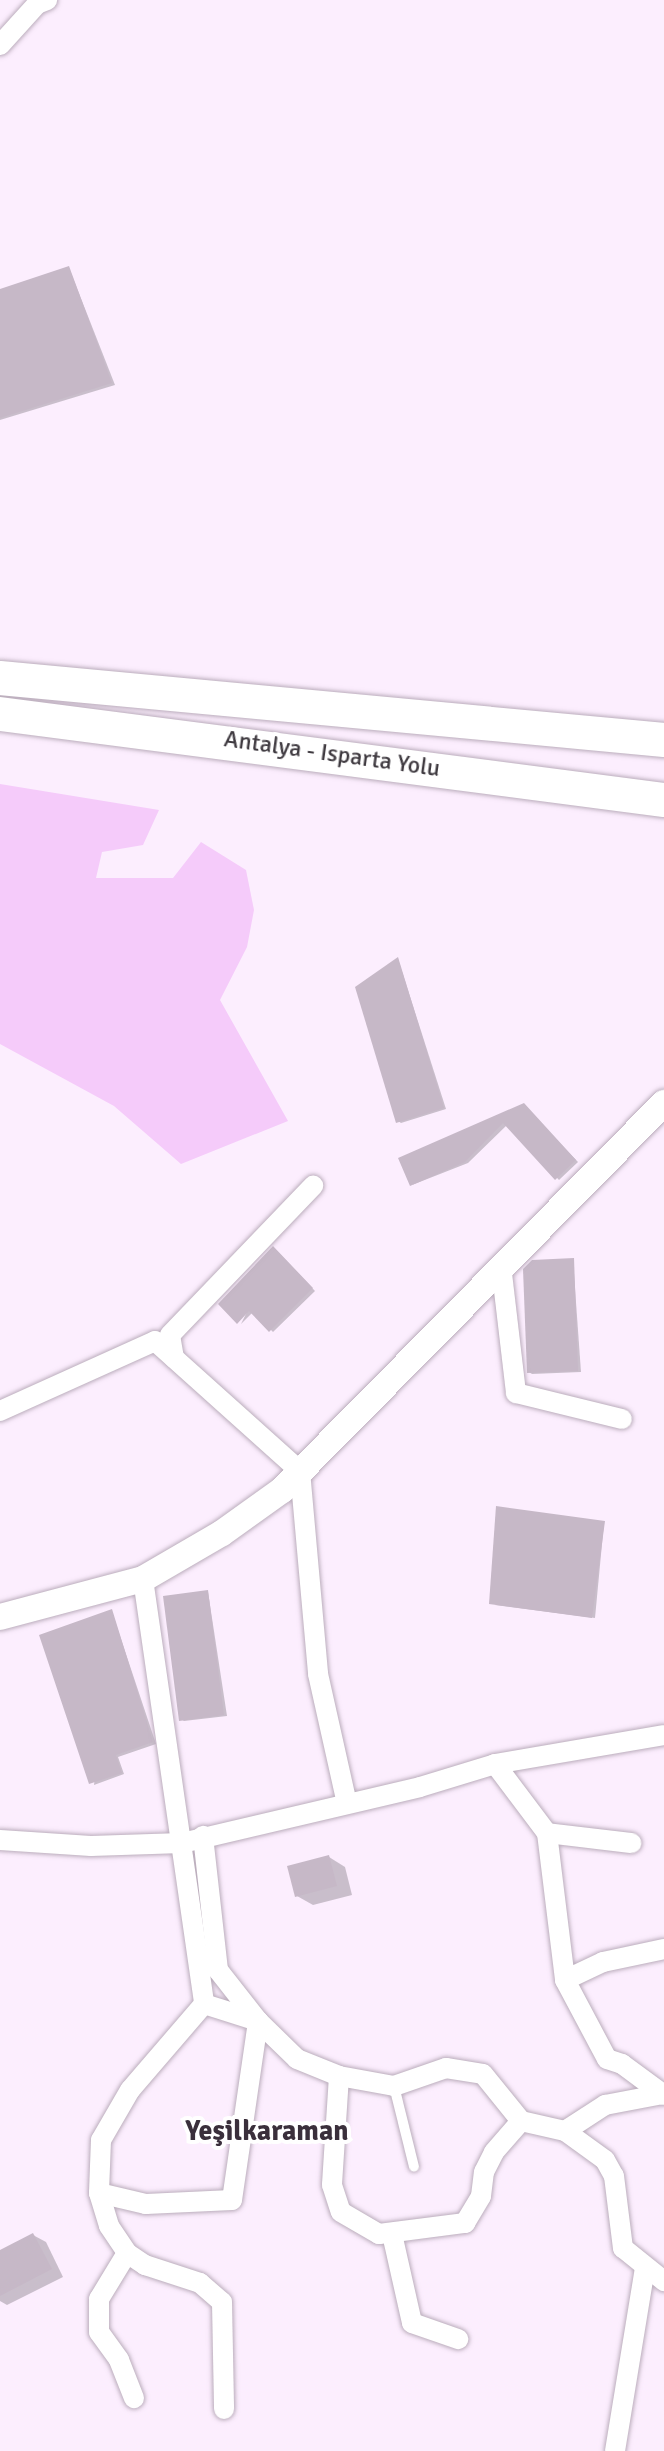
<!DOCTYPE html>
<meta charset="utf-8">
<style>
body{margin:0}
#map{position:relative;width:664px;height:2451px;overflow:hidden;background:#fceefe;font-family:Signika,sans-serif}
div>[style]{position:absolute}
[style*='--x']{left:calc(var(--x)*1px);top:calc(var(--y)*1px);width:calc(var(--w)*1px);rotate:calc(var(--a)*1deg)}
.green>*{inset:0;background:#f5cbfa}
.shadow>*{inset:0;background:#0003}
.building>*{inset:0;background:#c6b8c7}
.roads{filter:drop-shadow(0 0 2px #bbadbc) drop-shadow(0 0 2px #bbadbc)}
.service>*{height:10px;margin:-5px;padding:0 5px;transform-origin:5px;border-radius:5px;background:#fff}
.minor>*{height:20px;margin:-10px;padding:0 10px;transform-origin:10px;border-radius:10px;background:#fff}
.tertiary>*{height:26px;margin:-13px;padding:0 13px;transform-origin:13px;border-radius:13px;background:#fff}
.trunk>*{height:34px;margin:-17px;padding:0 17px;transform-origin:17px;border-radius:17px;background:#fff}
span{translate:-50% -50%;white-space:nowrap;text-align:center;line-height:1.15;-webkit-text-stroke:8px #fff;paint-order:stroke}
.street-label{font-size:24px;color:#3f3a40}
.quarter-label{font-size:28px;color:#3a2f3b;font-weight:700}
</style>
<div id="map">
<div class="green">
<i style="clip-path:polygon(0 784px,159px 810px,143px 845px,102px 852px,96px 878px,173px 878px,201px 842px,246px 870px,254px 910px,247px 947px,220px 1000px,288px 1121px,181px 1164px,114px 1106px,0 1044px)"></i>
</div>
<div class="shadow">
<i style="clip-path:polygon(69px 268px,115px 385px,0 420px,0 292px)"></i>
<i style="clip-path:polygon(398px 959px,446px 1109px,401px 1123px,398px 1121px)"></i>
<i style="clip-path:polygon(524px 1106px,578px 1162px,559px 1180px,507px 1125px,468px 1163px,412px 1185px)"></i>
<i style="clip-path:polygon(277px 1251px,315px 1291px,273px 1332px,253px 1312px,241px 1324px)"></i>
<i style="clip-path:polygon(573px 1260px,581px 1372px,532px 1374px,529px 1372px)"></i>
<i style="clip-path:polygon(604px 1523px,595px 1618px,495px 1605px)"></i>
<i style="clip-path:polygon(208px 1592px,227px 1716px,184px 1721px,181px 1719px)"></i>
<i style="clip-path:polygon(112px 1612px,156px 1744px,118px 1757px,124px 1774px,94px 1785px)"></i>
<i style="clip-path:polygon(329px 1857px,345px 1867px,352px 1895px,313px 1905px,297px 1896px)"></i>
<i style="clip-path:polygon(33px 2235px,46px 2242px,63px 2277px,7px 2305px,0 2301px,0 2252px)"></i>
</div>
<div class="building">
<i style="clip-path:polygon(69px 266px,112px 383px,0 418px,0 289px)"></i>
<i style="clip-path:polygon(398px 957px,444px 1108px,396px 1123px,355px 987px)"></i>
<i style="clip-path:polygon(524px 1103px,576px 1160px,555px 1180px,503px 1123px,465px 1162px,410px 1186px,398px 1158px)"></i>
<i style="clip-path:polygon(273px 1246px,313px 1288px,269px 1332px,249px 1311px,237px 1324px,218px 1304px)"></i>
<i style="clip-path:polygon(574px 1258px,578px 1371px,527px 1373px,523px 1269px,532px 1260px)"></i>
<i style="clip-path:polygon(496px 1506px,605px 1521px,592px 1618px,489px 1604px)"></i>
<i style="clip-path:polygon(208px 1590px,224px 1715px,179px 1721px,163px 1596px)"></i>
<i style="clip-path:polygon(112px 1609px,153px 1742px,116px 1755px,122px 1773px,89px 1784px,39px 1635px)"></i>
<i style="clip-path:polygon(329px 1855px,337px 1886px,295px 1897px,287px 1866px)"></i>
<i style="clip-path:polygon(33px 2233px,52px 2269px,0 2296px,0 2250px)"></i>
</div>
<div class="roads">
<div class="service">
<i style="--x:394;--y:2086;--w:83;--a:76.1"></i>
</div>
<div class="minor">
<i style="--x:0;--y:45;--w:55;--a:-47.9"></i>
<i style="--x:37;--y:4;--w:11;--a:-22"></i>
<i style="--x:501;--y:1265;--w:129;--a:83.3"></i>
<i style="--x:516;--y:1393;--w:109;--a:13.8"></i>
<i style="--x:174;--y:1358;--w:23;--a:-100"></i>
<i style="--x:170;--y:1335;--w:207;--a:-46.2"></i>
<i style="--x:0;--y:1411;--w:170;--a:-24.3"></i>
<i style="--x:155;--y:1341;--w:195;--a:41.9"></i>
<i style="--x:300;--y:1471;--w:204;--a:84.9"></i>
<i style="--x:318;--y:1674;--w:133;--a:77.4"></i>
<i style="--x:143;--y:1579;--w:429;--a:81.8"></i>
<i style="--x:204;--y:2004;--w:113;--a:130.7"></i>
<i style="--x:130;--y:2090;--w:58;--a:120.1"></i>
<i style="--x:101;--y:2140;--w:53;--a:92.2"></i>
<i style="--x:99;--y:2193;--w:34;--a:73"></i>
<i style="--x:109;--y:2226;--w:32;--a:56"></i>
<i style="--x:127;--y:2253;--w:22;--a:34"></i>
<i style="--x:145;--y:2265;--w:58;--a:18.1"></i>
<i style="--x:200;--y:2283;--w:29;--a:41"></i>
<i style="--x:222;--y:2302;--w:107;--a:88.9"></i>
<i style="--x:495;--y:1764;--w:86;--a:53"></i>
<i style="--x:547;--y:1833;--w:148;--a:83"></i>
<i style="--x:565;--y:1980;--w:89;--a:62"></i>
<i style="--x:607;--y:2059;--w:16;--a:18"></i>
<i style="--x:622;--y:2064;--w:52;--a:36.4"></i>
<i style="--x:547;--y:1833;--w:85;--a:6.8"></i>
<i style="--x:0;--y:1840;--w:91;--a:3.8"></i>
<i style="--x:91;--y:1846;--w:91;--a:-1.9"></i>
<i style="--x:182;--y:1843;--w:244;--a:-13.2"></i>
<i style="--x:420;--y:1787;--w:78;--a:-17"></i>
<i style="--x:495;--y:1764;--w:171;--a:-9.7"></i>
<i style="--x:565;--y:1980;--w:42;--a:-25.3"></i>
<i style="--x:603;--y:1962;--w:62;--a:-12"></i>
<i style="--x:204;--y:2004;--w:57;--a:17.5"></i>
<i style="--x:258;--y:2021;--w:54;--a:44.3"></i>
<i style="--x:297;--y:2059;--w:45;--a:22"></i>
<i style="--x:339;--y:2076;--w:56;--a:10.3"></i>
<i style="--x:394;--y:2086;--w:55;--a:-19.1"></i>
<i style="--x:446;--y:2068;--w:37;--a:9"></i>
<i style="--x:483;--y:2074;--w:60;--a:51"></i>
<i style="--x:521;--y:2121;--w:45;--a:12.8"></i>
<i style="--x:565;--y:2131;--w:49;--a:35.9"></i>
<i style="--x:605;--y:2160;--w:18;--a:61"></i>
<i style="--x:614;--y:2176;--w:73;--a:82.9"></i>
<i style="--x:623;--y:2248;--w:53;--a:38.8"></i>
<i style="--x:339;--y:2076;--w:109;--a:93.7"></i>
<i style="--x:332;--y:2185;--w:28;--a:72"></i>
<i style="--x:341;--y:2212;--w:44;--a:30.1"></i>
<i style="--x:379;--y:2234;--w:87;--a:-7.3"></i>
<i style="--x:465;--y:2223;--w:31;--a:-59"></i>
<i style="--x:481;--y:2196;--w:24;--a:-83"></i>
<i style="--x:484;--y:2172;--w:22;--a:-63"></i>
<i style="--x:494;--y:2152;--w:41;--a:-48.9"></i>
<i style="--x:565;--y:2131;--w:48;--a:-33"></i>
<i style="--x:605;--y:2105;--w:59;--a:-10.7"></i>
<i style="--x:99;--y:2193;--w:48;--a:13.2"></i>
<i style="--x:146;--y:2204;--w:86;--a:-2.7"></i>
<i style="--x:232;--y:2200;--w:181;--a:-81.7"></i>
<i style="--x:258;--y:2021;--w:65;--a:-128.1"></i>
<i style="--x:218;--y:1970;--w:135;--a:-96.4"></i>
<i style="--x:392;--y:2234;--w:91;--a:77.3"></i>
<i style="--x:412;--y:2323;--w:49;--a:19.2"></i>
<i style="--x:127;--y:2253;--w:54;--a:121.3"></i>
<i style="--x:99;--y:2299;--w:33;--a:90"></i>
<i style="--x:99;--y:2332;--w:34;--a:54"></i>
<i style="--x:119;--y:2360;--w:41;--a:68.5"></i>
<i style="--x:615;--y:2451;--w:185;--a:-80.7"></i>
</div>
<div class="tertiary">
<i style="--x:0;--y:1617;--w:148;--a:-14.9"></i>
<i style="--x:143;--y:1579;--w:91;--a:-30.2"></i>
<i style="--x:222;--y:1533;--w:74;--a:-35.6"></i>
<i style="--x:282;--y:1490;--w:544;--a:-45.37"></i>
</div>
<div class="trunk">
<i style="--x:0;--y:678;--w:667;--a:5.33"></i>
<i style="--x:0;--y:714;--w:670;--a:7.38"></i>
</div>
</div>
<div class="street-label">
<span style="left:332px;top:754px;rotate:8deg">Antalya - Isparta Yolu</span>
</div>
<div class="quarter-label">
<span style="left:267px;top:2131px">Yeşilkaraman</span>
</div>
</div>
